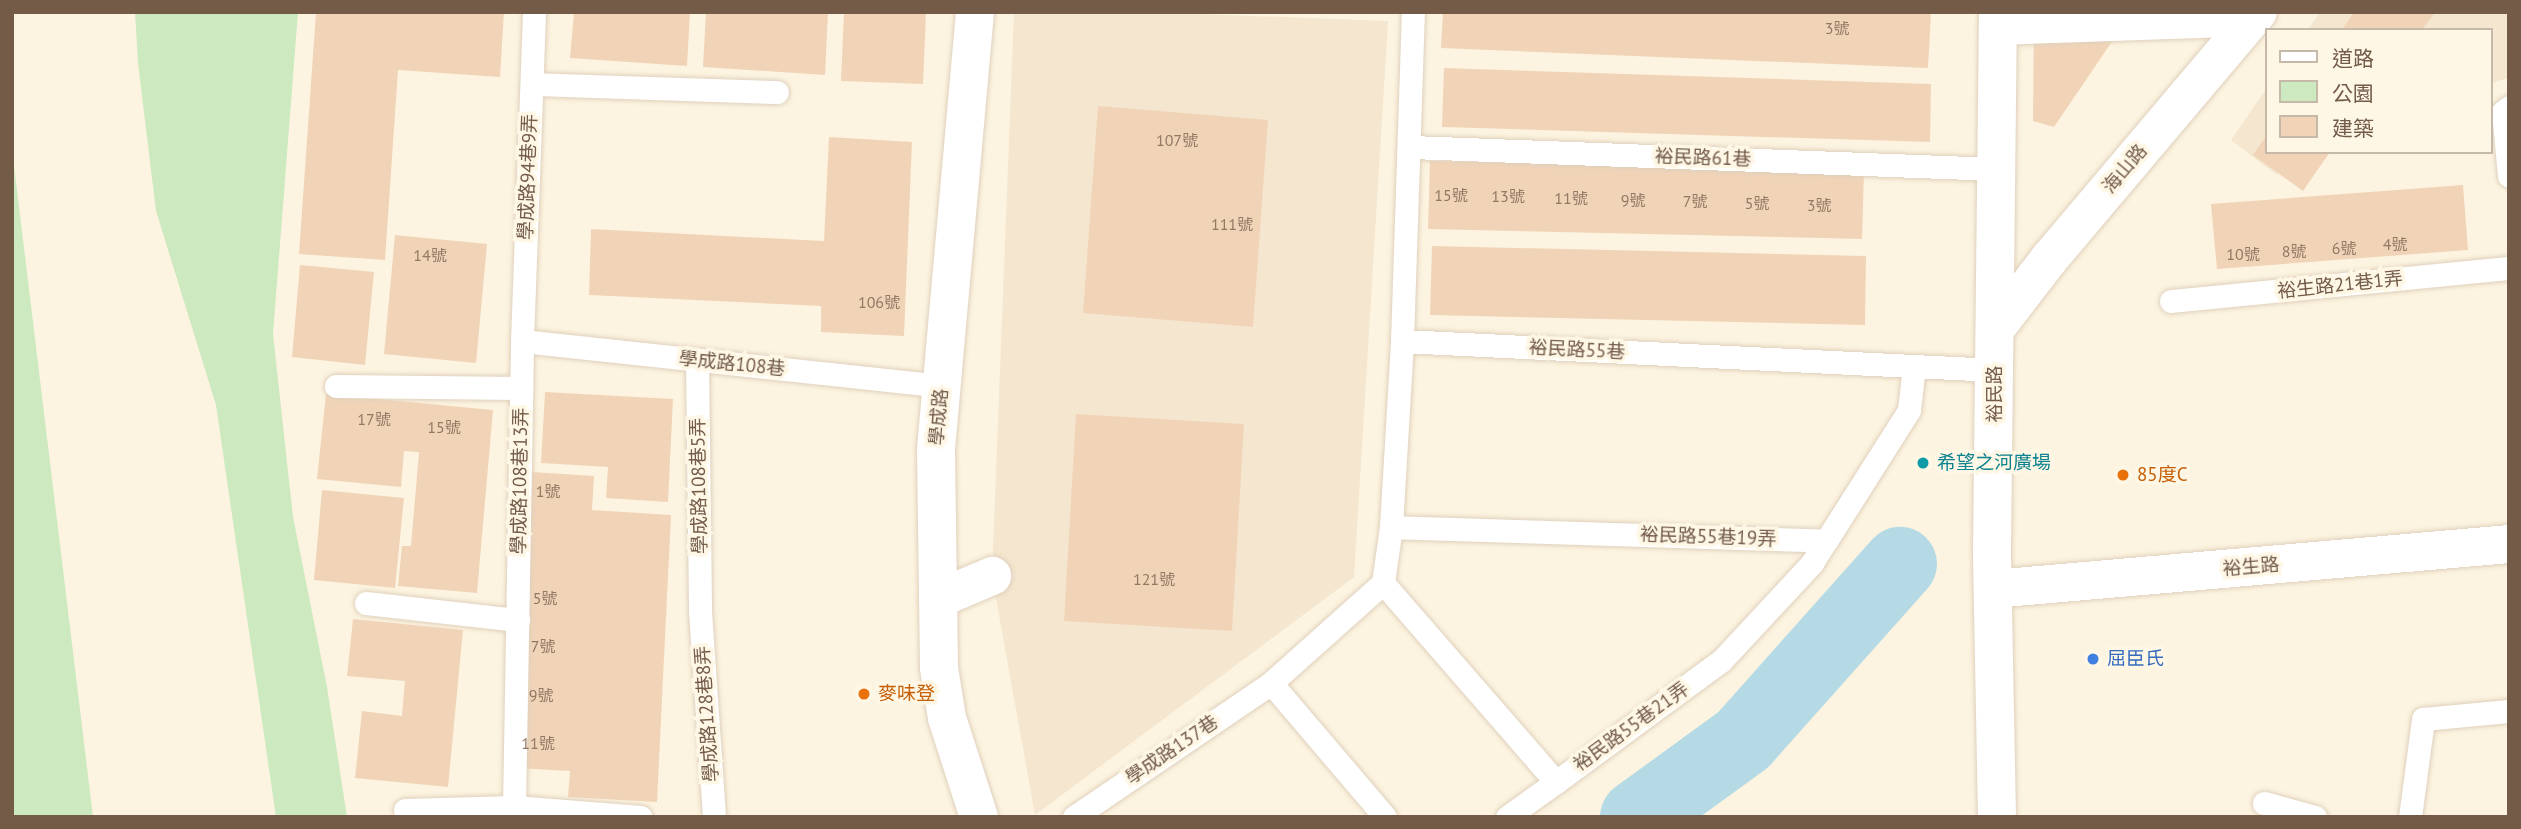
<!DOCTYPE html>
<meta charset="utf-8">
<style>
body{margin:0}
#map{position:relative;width:2521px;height:829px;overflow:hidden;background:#fcf4e0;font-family:"PT Sans","Noto Sans TC",sans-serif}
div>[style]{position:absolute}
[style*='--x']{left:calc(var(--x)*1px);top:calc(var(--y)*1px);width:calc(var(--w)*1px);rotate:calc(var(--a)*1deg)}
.residential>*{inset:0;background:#f4e6cf}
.green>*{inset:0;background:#cce9bf}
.river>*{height:74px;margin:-37px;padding:0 37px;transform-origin:37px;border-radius:37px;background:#b5dae5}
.building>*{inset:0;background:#f1d4b8}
.roads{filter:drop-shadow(0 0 2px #e0d0bc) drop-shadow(0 0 2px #e0d0bc)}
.service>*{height:23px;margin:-11.5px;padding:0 11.5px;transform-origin:11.5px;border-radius:11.5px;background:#fff}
.pedestrian>*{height:35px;margin:-17.5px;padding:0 17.5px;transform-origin:17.5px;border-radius:17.5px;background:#fff}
.minor>*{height:38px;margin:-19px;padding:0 19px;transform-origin:19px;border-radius:19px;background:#fff}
.tertiary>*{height:38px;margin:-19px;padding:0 19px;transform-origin:19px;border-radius:19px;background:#fff}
.dots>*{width:19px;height:19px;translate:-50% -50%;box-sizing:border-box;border:4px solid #fff7e6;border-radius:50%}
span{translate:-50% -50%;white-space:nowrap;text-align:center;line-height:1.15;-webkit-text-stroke:7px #fff7e6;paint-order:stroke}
.number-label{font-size:16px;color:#927964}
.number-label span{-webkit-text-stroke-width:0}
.street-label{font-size:19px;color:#735b48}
.culture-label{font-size:19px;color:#0d838f}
.left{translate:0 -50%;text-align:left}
.food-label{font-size:19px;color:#c56008}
.shop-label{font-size:19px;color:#366cbe}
.frame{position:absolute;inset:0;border:14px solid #735b48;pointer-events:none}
.legend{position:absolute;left:2265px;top:28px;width:228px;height:126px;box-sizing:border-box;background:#fff7e6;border:2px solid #c7b9a7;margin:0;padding:9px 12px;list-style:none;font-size:21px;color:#735b48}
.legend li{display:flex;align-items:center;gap:14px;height:35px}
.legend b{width:35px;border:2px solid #c7b9a7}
</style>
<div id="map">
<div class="residential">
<i style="clip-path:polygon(1014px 12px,1146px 12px,1388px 21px,1354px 577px,1035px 815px,992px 576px)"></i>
<i style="clip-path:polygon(2320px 12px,2509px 12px,2509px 78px,2491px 83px,2491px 30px,2308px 30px)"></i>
<i style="clip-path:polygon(2267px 88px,2267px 152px,2294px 152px,2277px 175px,2231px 140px)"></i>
</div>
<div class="green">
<i style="clip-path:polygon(135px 12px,298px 12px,273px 334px,293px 517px,327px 687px,347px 817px,276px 817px,216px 405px,156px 211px,138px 63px)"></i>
<i style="clip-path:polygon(12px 149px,93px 817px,12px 817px)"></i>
</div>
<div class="river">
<i style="--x:1637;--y:817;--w:131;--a:-36"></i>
<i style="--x:1743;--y:740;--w:236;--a:-48.3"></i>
</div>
<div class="building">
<i style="clip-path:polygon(316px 12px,504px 12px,500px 77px,398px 70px,385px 260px,299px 254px)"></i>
<i style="clip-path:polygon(574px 12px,690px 12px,687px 66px,570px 58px)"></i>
<i style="clip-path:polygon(706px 12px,828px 12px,825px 75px,703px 67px)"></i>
<i style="clip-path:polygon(844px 12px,926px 12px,923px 84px,841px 81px)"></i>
<i style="clip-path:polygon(1443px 12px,1931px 12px,1928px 68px,1441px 48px)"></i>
<i style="clip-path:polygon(2034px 12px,2132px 12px,2054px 127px,2033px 121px)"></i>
<i style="clip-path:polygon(2354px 12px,2435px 12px,2422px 30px,2342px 30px)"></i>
<i style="clip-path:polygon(1444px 68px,1931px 84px,1930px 142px,1442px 127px)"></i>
<i style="clip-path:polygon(1098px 106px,1268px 120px,1253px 327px,1083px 313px)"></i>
<i style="clip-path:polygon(2267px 135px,2267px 152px,2330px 152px,2303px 191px,2253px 155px)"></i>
<i style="clip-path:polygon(829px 137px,912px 142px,904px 336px,821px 332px,821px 306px,589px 295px,591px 229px,824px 241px)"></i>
<i style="clip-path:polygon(1430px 161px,1864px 170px,1862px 239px,1428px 229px)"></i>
<i style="clip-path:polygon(2463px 185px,2468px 250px,2217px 269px,2211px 204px)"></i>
<i style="clip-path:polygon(395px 235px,487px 244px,476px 363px,384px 354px)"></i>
<i style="clip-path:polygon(1432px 246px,1866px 256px,1865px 325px,1430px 315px)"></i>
<i style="clip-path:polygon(300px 265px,374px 272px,365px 365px,292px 357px)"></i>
<i style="clip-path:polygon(545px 392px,673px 399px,668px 502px,606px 498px,608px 467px,541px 463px)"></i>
<i style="clip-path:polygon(326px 394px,493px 410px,477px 593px,398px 586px,402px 546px,411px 546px,419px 452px,404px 451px,401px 487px,317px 479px)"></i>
<i style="clip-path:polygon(1076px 414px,1244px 424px,1232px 631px,1064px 621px)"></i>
<i style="clip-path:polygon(532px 472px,594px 476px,592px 510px,671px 515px,657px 802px,568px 797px,570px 771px,516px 768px)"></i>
<i style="clip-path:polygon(322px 490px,404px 498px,395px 588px,314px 580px)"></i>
<i style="clip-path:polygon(353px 619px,463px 630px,448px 787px,355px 778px,362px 711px,402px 716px,405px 681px,347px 676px)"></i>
</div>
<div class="roads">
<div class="service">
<i style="--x:532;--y:84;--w:245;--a:1.9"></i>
<i style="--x:2509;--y:107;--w:8;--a:140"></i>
<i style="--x:2503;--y:112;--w:64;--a:84.6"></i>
<i style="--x:1411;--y:147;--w:585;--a:2.15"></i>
<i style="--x:2171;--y:301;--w:340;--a:-5.6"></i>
<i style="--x:522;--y:341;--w:422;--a:6.1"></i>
<i style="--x:1402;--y:341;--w:329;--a:-88.1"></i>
<i style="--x:697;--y:360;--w:251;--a:89.3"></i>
<i style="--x:700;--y:611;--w:206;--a:86.1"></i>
<i style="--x:336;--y:386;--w:185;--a:0.6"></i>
<i style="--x:1391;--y:527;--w:435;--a:1.8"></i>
<i style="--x:1826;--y:541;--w:155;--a:-57.6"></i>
<i style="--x:1909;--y:410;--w:44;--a:-83.5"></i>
<i style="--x:1383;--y:583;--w:57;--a:-81.9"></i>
<i style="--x:1391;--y:527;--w:186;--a:-86.6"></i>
<i style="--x:1402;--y:341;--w:594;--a:2.8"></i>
<i style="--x:1383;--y:583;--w:264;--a:49"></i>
<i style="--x:1556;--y:782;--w:205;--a:-36.3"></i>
<i style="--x:1721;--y:661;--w:134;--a:-47.1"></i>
<i style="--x:1812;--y:563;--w:26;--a:-58"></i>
<i style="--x:366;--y:603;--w:153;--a:6.4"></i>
<i style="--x:1271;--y:683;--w:176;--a:49.6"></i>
<i style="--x:2264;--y:803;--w:53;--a:15.4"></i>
<i style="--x:514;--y:807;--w:466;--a:-89"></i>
<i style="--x:522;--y:341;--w:329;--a:-87.9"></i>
<i style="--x:405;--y:810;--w:109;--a:-1.6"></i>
<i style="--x:514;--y:807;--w:127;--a:4.5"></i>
<i style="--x:1074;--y:817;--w:238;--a:-34.2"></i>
<i style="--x:1271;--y:683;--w:150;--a:-41.8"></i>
<i style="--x:1507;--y:817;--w:60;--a:-35.5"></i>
<i style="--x:2410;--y:817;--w:99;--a:-82.4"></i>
<i style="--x:2423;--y:719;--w:86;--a:-5.3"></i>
</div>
<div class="pedestrian">
<i style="--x:1998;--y:27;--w:255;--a:-2"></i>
</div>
<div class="minor">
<i style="--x:975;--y:12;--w:441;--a:95.1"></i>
<i style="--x:936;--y:451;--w:217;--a:89.2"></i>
<i style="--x:939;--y:668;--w:51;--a:80.9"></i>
<i style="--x:947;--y:718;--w:104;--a:72.1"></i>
<i style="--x:1996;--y:328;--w:88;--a:-52.4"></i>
<i style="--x:2050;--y:258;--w:322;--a:-49.8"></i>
<i style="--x:1993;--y:589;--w:518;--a:-4.98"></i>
<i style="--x:938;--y:599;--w:59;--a:-23.1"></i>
</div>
<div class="tertiary">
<i style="--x:1997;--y:817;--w:269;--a:-91.1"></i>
<i style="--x:1992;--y:548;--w:536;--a:-89.36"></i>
</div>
</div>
<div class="dots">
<i style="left:1923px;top:463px;background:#0f9aa8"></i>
<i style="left:2123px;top:475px;background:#e8710a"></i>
<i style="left:2093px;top:659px;background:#3f7fe0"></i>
<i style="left:864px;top:694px;background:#e8710a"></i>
</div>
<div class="number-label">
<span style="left:1837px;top:28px">3號</span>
<span style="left:1177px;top:140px">107號</span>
<span style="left:1451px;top:195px">15號</span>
<span style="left:1508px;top:196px">13號</span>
<span style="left:1571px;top:198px">11號</span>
<span style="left:1633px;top:200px">9號</span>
<span style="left:1695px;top:201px">7號</span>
<span style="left:1757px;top:203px">5號</span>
<span style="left:1819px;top:205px">3號</span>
<span style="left:1232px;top:224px">111號</span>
<span style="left:2395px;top:244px">4號</span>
<span style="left:2344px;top:248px">6號</span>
<span style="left:2294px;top:251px">8號</span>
<span style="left:2243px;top:254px">10號</span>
<span style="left:430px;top:255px">14號</span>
<span style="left:879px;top:302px">106號</span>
<span style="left:374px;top:419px">17號</span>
<span style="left:444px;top:427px">15號</span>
<span style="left:548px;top:491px">1號</span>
<span style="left:1154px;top:579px">121號</span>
<span style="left:545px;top:598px">5號</span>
<span style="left:543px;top:646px">7號</span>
<span style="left:541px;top:695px">9號</span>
<span style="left:538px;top:743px">11號</span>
</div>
<div class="street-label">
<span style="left:1703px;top:158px;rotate:2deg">裕民路61巷</span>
<span style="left:2125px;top:169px;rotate:-50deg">海山路</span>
<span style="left:528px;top:177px;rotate:-88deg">學成路94巷9弄</span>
<span style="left:2340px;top:285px;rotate:-6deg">裕生路21巷1弄</span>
<span style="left:1577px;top:350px;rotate:3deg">裕民路55巷</span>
<span style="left:732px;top:364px;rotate:6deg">學成路108巷</span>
<span style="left:1995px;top:394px;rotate:-90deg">裕民路</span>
<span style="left:939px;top:417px;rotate:-85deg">學成路</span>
<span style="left:520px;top:481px;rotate:-89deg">學成路108巷13弄</span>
<span style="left:699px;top:486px;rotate:-91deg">學成路108巷5弄</span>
<span style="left:1708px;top:537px;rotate:2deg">裕民路55巷19弄</span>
<span style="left:2251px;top:567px;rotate:-5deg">裕生路</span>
<span style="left:707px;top:714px;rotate:-94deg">學成路128巷8弄</span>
<span style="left:1631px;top:727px;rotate:-36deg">裕民路55巷21弄</span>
<span style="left:1172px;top:750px;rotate:-34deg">學成路137巷</span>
</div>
<div class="culture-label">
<span class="left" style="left:1937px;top:463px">希望之河廣場</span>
</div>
<div class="food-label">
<span class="left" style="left:2137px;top:475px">85度C</span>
<span class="left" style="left:878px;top:694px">麥味登</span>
</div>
<div class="shop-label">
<span class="left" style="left:2107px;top:659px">屈臣氏</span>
</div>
<div class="frame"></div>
<ul class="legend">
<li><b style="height:9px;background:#fff"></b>道路</li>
<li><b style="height:19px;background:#cce9bf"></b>公園</li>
<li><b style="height:19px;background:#f1d4b8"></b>建築</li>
</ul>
</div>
